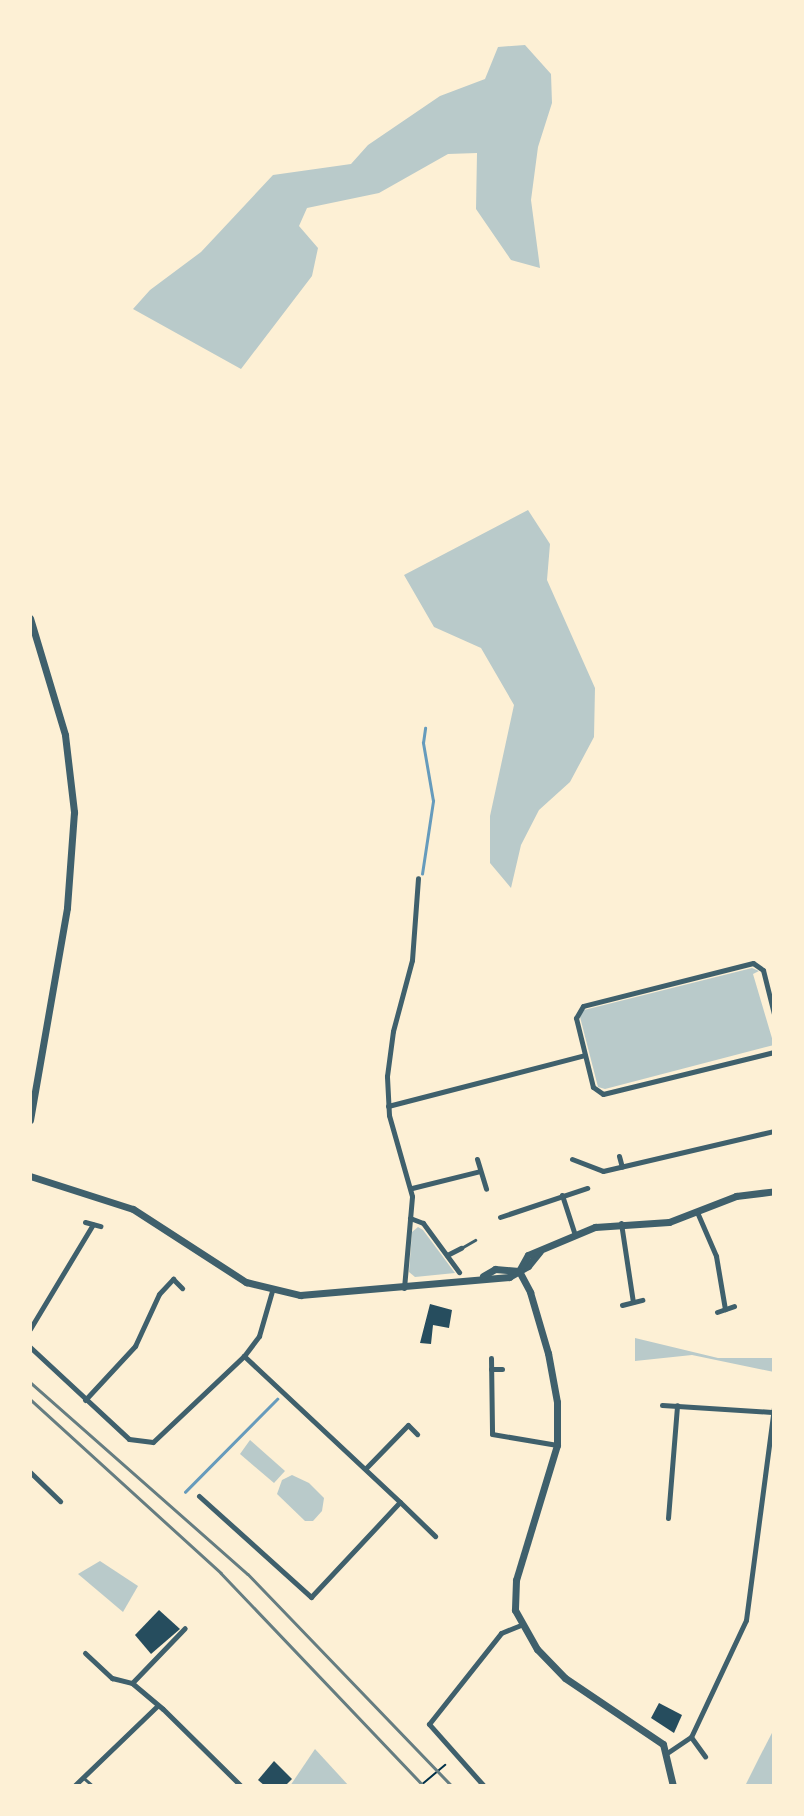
<!DOCTYPE html>
<style>
body{margin:0}
#map{position:relative;width:804px;height:1816px;overflow:hidden;background:#fdf0d5;font-family:Quicksand,sans-serif}
div>[style]{position:absolute}
[style*='--x']{left:calc(var(--x)*1px);top:calc(var(--y)*1px);width:calc(var(--w)*1px);rotate:calc(var(--a)*1deg)}
.green>*{inset:0;background:#b9caca}
.stream>*{height:2.5px;margin:-1.25px;padding:0 1.25px;transform-origin:1.25px;border-radius:1.25px;background:#669bbc}
.building>*{inset:0;background:#264d5e}
.path>*{height:2px;margin:-1px;padding:0 1px;transform-origin:1px;border-radius:1px;background:#003049}
.service>*{height:2.5px;margin:-1.25px;padding:0 1.25px;transform-origin:1.25px;border-radius:1.25px;background:#3f606c}
.minor>*{height:5px;margin:-2.5px;padding:0 2.5px;transform-origin:2.5px;border-radius:2.5px;background:#3f606c}
.tertiary>*{height:7px;margin:-3.5px;padding:0 3.5px;transform-origin:3.5px;border-radius:3.5px;background:#3f606c}
.rail>*{height:2.5px;margin:-1.25px;padding:0 1.25px;transform-origin:1.25px;border-radius:1.25px;background:#657d81}
span{translate:-50% -50%;white-space:nowrap;text-align:center;line-height:1.15;-webkit-text-stroke:6px #fdf0d5;paint-order:stroke}
.frame{position:absolute;inset:0;border:32px solid #fdf0d5;pointer-events:none}
</style>
<div id="map">
<div class="green">
<i style="clip-path:polygon(525px 45px,551px 74px,552px 103px,538px 147px,531px 200px,540px 268px,511px 260px,476px 209px,477px 153px,448px 154px,379px 193px,307px 208px,299px 226px,318px 248px,312px 276px,241px 369px,133px 309px,150px 290px,201px 252px,273px 175px,351px 164px,368px 145px,440px 96px,485px 79px,498px 47px)"></i>
<i style="clip-path:polygon(528px 510px,550px 544px,547px 580px,595px 688px,594px 737px,570px 782px,539px 810px,521px 845px,511px 888px,490px 863px,490px 816px,514px 705px,481px 648px,434px 627px,404px 575px)"></i>
<i style="clip-path:polygon(752px 968px,759px 971px,753px 974px,774px 1045px,605px 1089px,598px 1087px,580px 1017px,584px 1010px)"></i>
<i style="clip-path:polygon(418px 1227px,423px 1230px,455px 1273px,415px 1277px,409px 1272px,412px 1232px)"></i>
<i style="clip-path:polygon(635px 1338px,718px 1358px,774px 1358px,774px 1372px,692px 1355px,635px 1361px)"></i>
<i style="clip-path:polygon(250px 1440px,285px 1471px,274px 1483px,240px 1454px)"></i>
<i style="clip-path:polygon(292px 1475px,309px 1483px,324px 1498px,322px 1511px,313px 1521px,305px 1521px,277px 1494px,282px 1480px)"></i>
<i style="clip-path:polygon(100px 1561px,138px 1586px,123px 1612px,78px 1574px)"></i>
<i style="clip-path:polygon(774px 1729px,774px 1786px,745px 1786px,759px 1758px)"></i>
<i style="clip-path:polygon(315px 1749px,349px 1786px,290px 1786px)"></i>
</div>
<div class="stream">
<i style="--x:422;--y:874;--w:74;--a:-81.4"></i>
<i style="--x:433;--y:801;--w:59;--a:-99.8"></i>
<i style="--x:423;--y:743;--w:15;--a:-82"></i>
<i style="--x:185;--y:1492;--w:131;--a:-45.3"></i>
</div>
<div class="building">
<i style="clip-path:polygon(430px 1304px,452px 1310px,449px 1328px,433px 1325px,431px 1344px,420px 1343px)"></i>
<i style="clip-path:polygon(159px 1610px,180px 1629px,151px 1654px,135px 1635px)"></i>
<i style="clip-path:polygon(659px 1703px,682px 1715px,674px 1733px,651px 1718px)"></i>
<i style="clip-path:polygon(274px 1761px,292px 1779px,285px 1786px,265px 1786px,258px 1780px)"></i>
</div>
<div class="path">
<i style="--x:420;--y:1786;--w:33;--a:-40"></i>
</div>
<div class="service">
<i style="--x:463;--y:1247;--w:14;--a:-30"></i>
<i style="--x:85;--y:1779;--w:11;--a:41"></i>
</div>
<div class="minor">
<i style="--x:774;--y:1014;--w:45;--a:-104"></i>
<i style="--x:763;--y:970;--w:12;--a:-145"></i>
<i style="--x:753;--y:963;--w:175;--a:165.8"></i>
<i style="--x:583;--y:1006;--w:14;--a:120"></i>
<i style="--x:576;--y:1018;--w:71;--a:76.2"></i>
<i style="--x:593;--y:1087;--w:12;--a:35"></i>
<i style="--x:603;--y:1094;--w:176;--a:-13.8"></i>
<i style="--x:388;--y:1106;--w:203;--a:-14.5"></i>
<i style="--x:619;--y:1156;--w:11;--a:75"></i>
<i style="--x:477;--y:1159;--w:31;--a:73"></i>
<i style="--x:572;--y:1159;--w:33;--a:21"></i>
<i style="--x:603;--y:1171;--w:176;--a:-13.2"></i>
<i style="--x:412;--y:1188;--w:70;--a:-14"></i>
<i style="--x:562;--y:1195;--w:42;--a:72"></i>
<i style="--x:697;--y:1212;--w:48;--a:66.6"></i>
<i style="--x:716;--y:1256;--w:54;--a:80.4"></i>
<i style="--x:500;--y:1217;--w:92;--a:-18.4"></i>
<i style="--x:410;--y:1218;--w:14;--a:21"></i>
<i style="--x:423;--y:1223;--w:61;--a:53.7"></i>
<i style="--x:85;--y:1222;--w:16;--a:15"></i>
<i style="--x:621;--y:1223;--w:80;--a:81.4"></i>
<i style="--x:447;--y:1255;--w:16;--a:-27"></i>
<i style="--x:404;--y:1288;--w:92;--a:-85"></i>
<i style="--x:412;--y:1196;--w:84;--a:-105.9"></i>
<i style="--x:389;--y:1115;--w:39;--a:-93"></i>
<i style="--x:387;--y:1076;--w:45;--a:-82.4"></i>
<i style="--x:393;--y:1031;--w:73;--a:-75"></i>
<i style="--x:412;--y:960;--w:82;--a:-85.8"></i>
<i style="--x:622;--y:1305;--w:21;--a:-14"></i>
<i style="--x:717;--y:1312;--w:18;--a:-19"></i>
<i style="--x:30;--y:1329;--w:122;--a:-59"></i>
<i style="--x:30;--y:1347;--w:135;--a:42.9"></i>
<i style="--x:129;--y:1439;--w:24;--a:7"></i>
<i style="--x:153;--y:1442;--w:125;--a:-43.4"></i>
<i style="--x:244;--y:1356;--w:25;--a:-53"></i>
<i style="--x:259;--y:1336;--w:47;--a:-73.9"></i>
<i style="--x:491;--y:1358;--w:76;--a:89.2"></i>
<i style="--x:492;--y:1434;--w:66;--a:9.6"></i>
<i style="--x:491;--y:1369;--w:11;--a:0"></i>
<i style="--x:85;--y:1400;--w:74;--a:-47.2"></i>
<i style="--x:135;--y:1346;--w:57;--a:-65.2"></i>
<i style="--x:159;--y:1294;--w:21;--a:-47"></i>
<i style="--x:173;--y:1279;--w:13;--a:45"></i>
<i style="--x:662;--y:1405;--w:110;--a:3.6"></i>
<i style="--x:366;--y:1468;--w:60;--a:-45.7"></i>
<i style="--x:408;--y:1425;--w:13;--a:45"></i>
<i style="--x:30;--y:1472;--w:42;--a:44"></i>
<i style="--x:199;--y:1496;--w:151;--a:42"></i>
<i style="--x:311;--y:1597;--w:130;--a:-46.9"></i>
<i style="--x:400;--y:1502;--w:214;--a:-136.9"></i>
<i style="--x:400;--y:1502;--w:49;--a:44.2"></i>
<i style="--x:668;--y:1518;--w:113;--a:-85.4"></i>
<i style="--x:85;--y:1653;--w:37;--a:43"></i>
<i style="--x:112;--y:1678;--w:21;--a:14"></i>
<i style="--x:132;--y:1683;--w:40;--a:40"></i>
<i style="--x:163;--y:1709;--w:110;--a:44.6"></i>
<i style="--x:132;--y:1683;--w:76;--a:-46.1"></i>
<i style="--x:691;--y:1737;--w:24;--a:54"></i>
<i style="--x:667;--y:1753;--w:29;--a:-34"></i>
<i style="--x:691;--y:1737;--w:129;--a:-64.8"></i>
<i style="--x:746;--y:1620;--w:216;--a:-82.5"></i>
<i style="--x:74;--y:1786;--w:115;--a:-43.9"></i>
<i style="--x:484;--y:1786;--w:83;--a:-131.6"></i>
<i style="--x:429;--y:1724;--w:116;--a:-51.6"></i>
<i style="--x:501;--y:1633;--w:22;--a:-22"></i>
</div>
<div class="tertiary">
<i style="--x:30;--y:618;--w:122;--a:73.3"></i>
<i style="--x:65;--y:735;--w:78;--a:83.3"></i>
<i style="--x:74;--y:812;--w:96;--a:94.2"></i>
<i style="--x:67;--y:908;--w:215;--a:99.9"></i>
<i style="--x:30;--y:1176;--w:108;--a:17.8"></i>
<i style="--x:133;--y:1209;--w:135;--a:32.9"></i>
<i style="--x:246;--y:1282;--w:56;--a:13.5"></i>
<i style="--x:300;--y:1295;--w:210;--a:-4.9"></i>
<i style="--x:509;--y:1277;--w:22;--a:-30"></i>
<i style="--x:528;--y:1266;--w:19;--a:-51"></i>
<i style="--x:519;--y:1271;--w:24;--a:62"></i>
<i style="--x:530;--y:1292;--w:64;--a:73.6"></i>
<i style="--x:548;--y:1353;--w:50;--a:79.6"></i>
<i style="--x:557;--y:1402;--w:43;--a:90"></i>
<i style="--x:557;--y:1445;--w:141;--a:106.9"></i>
<i style="--x:516;--y:1580;--w:30;--a:92"></i>
<i style="--x:515;--y:1610;--w:45;--a:60.6"></i>
<i style="--x:537;--y:1649;--w:40;--a:46"></i>
<i style="--x:565;--y:1678;--w:118;--a:34"></i>
<i style="--x:663;--y:1744;--w:43;--a:76.6"></i>
<i style="--x:519;--y:1271;--w:18;--a:-61"></i>
<i style="--x:528;--y:1255;--w:73;--a:-22.7"></i>
<i style="--x:595;--y:1227;--w:74;--a:-3.9"></i>
<i style="--x:669;--y:1222;--w:72;--a:-21.2"></i>
<i style="--x:736;--y:1196;--w:38;--a:-7"></i>
<i style="--x:483;--y:1276;--w:14;--a:-30"></i>
<i style="--x:495;--y:1269;--w:24;--a:5"></i>
</div>
<div class="rail">
<i style="--x:30;--y:1382;--w:290;--a:41.4"></i>
<i style="--x:248;--y:1574;--w:294;--a:46.1"></i>
<i style="--x:30;--y:1399;--w:258;--a:42.3"></i>
<i style="--x:221;--y:1573;--w:294;--a:46.4"></i>
</div>
<div class="frame"></div>
</div>
